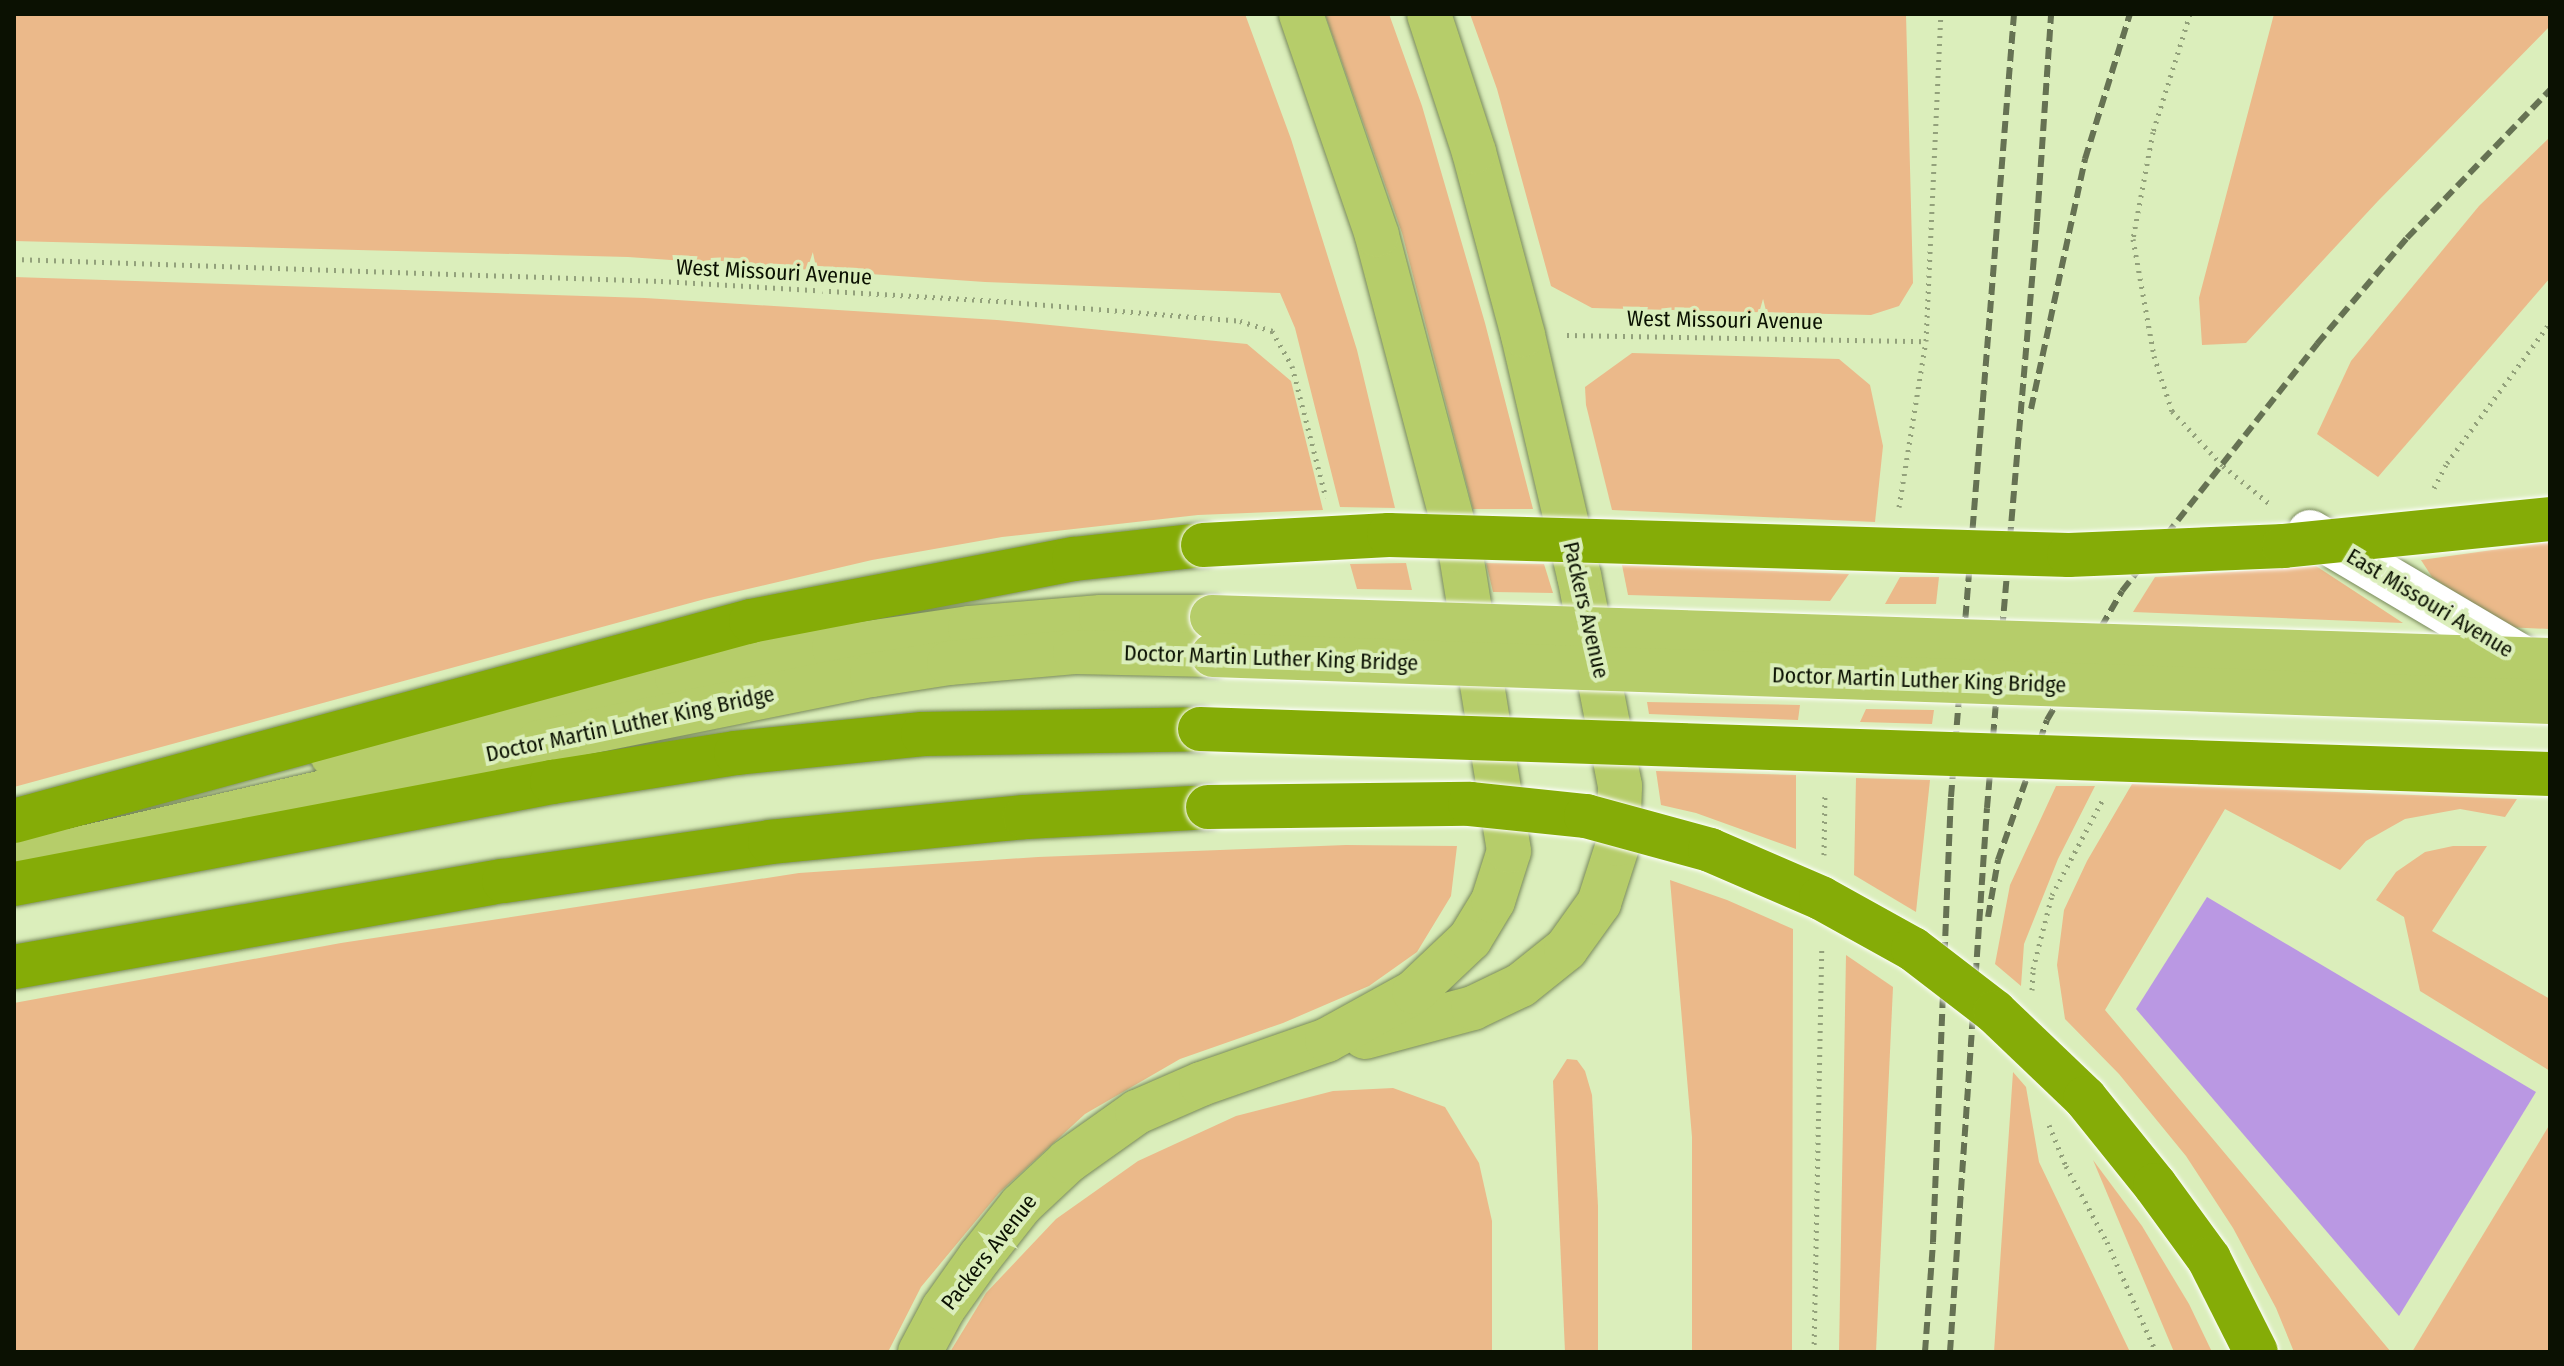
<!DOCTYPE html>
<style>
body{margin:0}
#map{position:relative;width:2564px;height:1366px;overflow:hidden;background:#dbeebb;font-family:"Fira Sans Condensed",sans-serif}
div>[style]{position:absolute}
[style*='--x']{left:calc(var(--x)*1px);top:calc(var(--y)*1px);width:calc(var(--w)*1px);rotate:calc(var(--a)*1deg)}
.green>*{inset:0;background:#ebb98a}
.water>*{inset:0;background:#ba98e3}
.path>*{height:5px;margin-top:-2.5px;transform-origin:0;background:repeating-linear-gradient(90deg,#93a17b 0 2px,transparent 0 8px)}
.roads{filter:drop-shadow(0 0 2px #78895a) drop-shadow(0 0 2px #78895a)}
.minor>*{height:44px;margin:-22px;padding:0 22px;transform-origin:22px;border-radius:22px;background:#fff}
.major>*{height:44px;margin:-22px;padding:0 22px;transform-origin:22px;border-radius:22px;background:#b6cd6a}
.highway>*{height:44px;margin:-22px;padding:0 22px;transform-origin:22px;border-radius:22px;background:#85ac07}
.rail>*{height:6px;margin-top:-3px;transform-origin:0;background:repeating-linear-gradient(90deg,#667253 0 12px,transparent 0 18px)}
.bridges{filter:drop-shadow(0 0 2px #fff) drop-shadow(0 0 2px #fff)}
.major-bridge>*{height:44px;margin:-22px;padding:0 22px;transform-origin:22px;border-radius:22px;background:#b6cd6a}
.highway-bridge>*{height:44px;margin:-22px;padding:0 22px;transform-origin:22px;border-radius:22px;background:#85ac07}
span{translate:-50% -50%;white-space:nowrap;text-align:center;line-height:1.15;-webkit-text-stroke:8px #dbeebb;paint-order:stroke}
.street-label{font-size:22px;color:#0b1102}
.frame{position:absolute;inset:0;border:16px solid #0b1102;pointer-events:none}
</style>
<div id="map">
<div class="green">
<i style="clip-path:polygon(14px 14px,1245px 14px,1291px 139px,1357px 350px,1395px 508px,1340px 507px,1295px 328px,1280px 293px,985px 282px,628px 257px,14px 241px)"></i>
<i style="clip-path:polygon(1325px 14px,1389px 14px,1422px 106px,1485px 323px,1533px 509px,1473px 509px,1402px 233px)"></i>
<i style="clip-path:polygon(1470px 14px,1906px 14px,1913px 283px,1899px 306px,1871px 315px,1592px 308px,1551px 286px,1497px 89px)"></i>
<i style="clip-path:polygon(2274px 14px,2550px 14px,2550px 26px,2378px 201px,2246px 343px,2202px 345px,2199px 298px)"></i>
<i style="clip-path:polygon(2550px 137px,2550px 278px,2378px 477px,2317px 434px,2351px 361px,2479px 206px)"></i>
<i style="clip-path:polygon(14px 277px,645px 298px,997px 320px,1247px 344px,1291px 381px,1323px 510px,1198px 515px,1002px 537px,872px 560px,705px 599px,14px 787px)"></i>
<i style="clip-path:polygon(1632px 353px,1839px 359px,1870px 385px,1883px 446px,1875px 522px,1612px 510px,1586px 405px,1585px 387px)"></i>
<i style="clip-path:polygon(2550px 542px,2550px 629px,2505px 627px,2432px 577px,2421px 560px)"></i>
<i style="clip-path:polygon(1406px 563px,1412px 590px,1357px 589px,1350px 564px)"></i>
<i style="clip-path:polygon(1486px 563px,1544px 564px,1553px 593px,1493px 592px)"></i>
<i style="clip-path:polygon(1622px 565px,1849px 574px,1830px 601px,1628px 595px)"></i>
<i style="clip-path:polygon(2316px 566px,2403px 623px,2133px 612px,2155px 577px)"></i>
<i style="clip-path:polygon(1900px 577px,1939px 577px,1936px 604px,1885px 604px)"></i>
<i style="clip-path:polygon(1647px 702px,1800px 705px,1798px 720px,1649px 714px)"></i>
<i style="clip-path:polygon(1866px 709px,1934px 710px,1932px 724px,1860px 722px)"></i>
<i style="clip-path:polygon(1656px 771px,1796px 775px,1796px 849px,1696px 813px,1661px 805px)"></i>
<i style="clip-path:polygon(1856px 778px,1930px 780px,1916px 912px,1854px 875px)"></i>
<i style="clip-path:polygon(2132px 784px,2517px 799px,2505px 817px,2460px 809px,2405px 819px,2366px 841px,2340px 870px,2225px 809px,2105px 1010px,2391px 1352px,2294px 1352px,2276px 1308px,2233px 1228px,2186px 1156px,2119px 1074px,2065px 1019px,2057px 965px,2064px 910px,2087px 861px)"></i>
<i style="clip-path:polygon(2056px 786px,2095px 786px,2058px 859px,2024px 944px,2021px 986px,1995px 964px,2010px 885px)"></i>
<i style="clip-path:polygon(1346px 845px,1457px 846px,1451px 896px,1417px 952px,1369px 986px,1283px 1023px,1180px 1059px,1085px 1114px,999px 1193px,921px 1287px,888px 1352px,14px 1352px,14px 1003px,341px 943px,799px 873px,1038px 857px)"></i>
<i style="clip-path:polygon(2453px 846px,2487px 846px,2432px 931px,2550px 999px,2550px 1071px,2420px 991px,2404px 917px,2376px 900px,2396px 872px,2425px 852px)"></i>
<i style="clip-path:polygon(1670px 880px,1727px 900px,1793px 929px,1792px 1352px,1692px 1352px,1692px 1137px)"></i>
<i style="clip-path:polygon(1846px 955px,1893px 987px,1876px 1352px,1839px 1352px)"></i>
<i style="clip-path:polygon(1567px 1059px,1577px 1060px,1585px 1071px,1592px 1095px,1598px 1206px,1598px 1352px,1565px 1352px,1553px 1081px)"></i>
<i style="clip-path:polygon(2013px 1072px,2026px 1087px,2039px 1162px,2130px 1352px,1994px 1352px)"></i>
<i style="clip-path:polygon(1393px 1088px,1445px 1107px,1479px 1163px,1492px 1221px,1492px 1352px,950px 1352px,986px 1293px,1056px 1219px,1138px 1161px,1236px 1116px,1333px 1091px)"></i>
<i style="clip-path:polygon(2550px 1124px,2550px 1352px,2412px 1352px)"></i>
<i style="clip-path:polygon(2093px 1160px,2142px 1226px,2189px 1304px,2212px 1352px,2174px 1352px)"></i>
</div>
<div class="water">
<i style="clip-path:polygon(2207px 897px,2536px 1092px,2399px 1316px,2136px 1009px)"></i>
</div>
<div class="path">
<i style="--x:2190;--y:14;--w:124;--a:107.4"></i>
<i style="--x:2153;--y:132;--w:109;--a:100.6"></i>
<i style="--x:2133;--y:239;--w:119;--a:79.8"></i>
<i style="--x:2154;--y:356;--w:58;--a:71.9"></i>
<i style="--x:2172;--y:411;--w:75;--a:47.2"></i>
<i style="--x:2223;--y:466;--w:60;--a:39"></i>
<i style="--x:14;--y:259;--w:647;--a:1.95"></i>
<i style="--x:661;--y:281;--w:351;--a:3.4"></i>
<i style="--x:1011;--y:302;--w:230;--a:4.7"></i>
<i style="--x:1240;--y:321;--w:34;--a:17"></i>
<i style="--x:1272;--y:331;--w:40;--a:60.3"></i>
<i style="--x:1292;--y:366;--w:136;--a:75.6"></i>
<i style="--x:1567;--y:335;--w:359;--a:1"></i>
<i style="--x:2434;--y:488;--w:28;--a:-63"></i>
<i style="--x:2447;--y:463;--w:174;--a:-53.7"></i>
<i style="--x:1899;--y:507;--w:168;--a:-80.8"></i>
<i style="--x:1926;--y:341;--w:327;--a:-87.4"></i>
<i style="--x:1824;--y:855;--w:62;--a:-89.1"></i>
<i style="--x:2032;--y:990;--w:21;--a:-87"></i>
<i style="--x:2033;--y:969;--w:76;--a:-75.6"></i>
<i style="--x:2052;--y:895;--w:109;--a:-62"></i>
<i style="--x:2049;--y:1125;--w:44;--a:67.5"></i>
<i style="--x:2066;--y:1166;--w:86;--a:61.7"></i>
<i style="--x:2107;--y:1242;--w:120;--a:66"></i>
<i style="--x:1814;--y:1352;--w:407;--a:-88.9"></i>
</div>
<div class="roads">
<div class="minor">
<i style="--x:2310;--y:532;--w:261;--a:30.6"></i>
</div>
<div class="major">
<i style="--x:332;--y:755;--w:354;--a:-12.7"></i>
<i style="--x:677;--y:677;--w:160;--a:-10.5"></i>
<i style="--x:834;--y:648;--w:137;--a:-8.4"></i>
<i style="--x:970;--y:628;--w:131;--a:-4.8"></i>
<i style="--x:1101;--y:617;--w:111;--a:0"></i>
<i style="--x:14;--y:864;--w:539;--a:-13.08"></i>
<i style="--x:539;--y:742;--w:340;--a:-11.4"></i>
<i style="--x:872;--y:675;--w:78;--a:-8.9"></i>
<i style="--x:949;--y:663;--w:126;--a:-5"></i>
<i style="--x:1075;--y:652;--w:138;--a:1.2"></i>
<i style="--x:1365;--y:1037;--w:112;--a:-15"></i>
<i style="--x:1473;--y:1008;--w:53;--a:-25.6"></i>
<i style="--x:1521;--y:985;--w:58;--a:-38.7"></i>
<i style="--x:1566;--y:949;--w:57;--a:-54.3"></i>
<i style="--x:1599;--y:903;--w:62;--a:-72.1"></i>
<i style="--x:1618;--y:844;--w:58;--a:-88"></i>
<i style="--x:1620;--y:786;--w:214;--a:-101"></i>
<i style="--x:1579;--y:576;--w:247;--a:-103.1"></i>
<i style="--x:1523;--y:335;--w:189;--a:-105"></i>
<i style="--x:1474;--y:152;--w:145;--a:-108.1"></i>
<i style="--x:920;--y:1352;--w:49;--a:-61.9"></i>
<i style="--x:943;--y:1309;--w:64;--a:-54.6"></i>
<i style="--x:980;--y:1257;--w:66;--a:-51.7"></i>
<i style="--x:1021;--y:1205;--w:64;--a:-43.1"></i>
<i style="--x:1068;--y:1161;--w:85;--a:-35.4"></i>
<i style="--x:1137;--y:1112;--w:70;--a:-23.6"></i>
<i style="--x:1201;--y:1084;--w:133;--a:-19.2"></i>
<i style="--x:1327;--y:1040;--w:99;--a:-28.9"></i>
<i style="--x:1414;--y:992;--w:77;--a:-43.4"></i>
<i style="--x:1470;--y:939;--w:44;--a:-58.8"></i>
<i style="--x:1493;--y:901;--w:52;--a:-72.3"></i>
<i style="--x:1509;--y:851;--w:305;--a:-99.2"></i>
<i style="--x:1460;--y:550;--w:326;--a:-104.8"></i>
<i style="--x:1377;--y:235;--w:234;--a:-109"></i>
</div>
<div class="highway">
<i style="--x:14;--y:821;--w:764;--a:-15.18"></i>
<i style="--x:751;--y:621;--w:329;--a:-10.9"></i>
<i style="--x:1074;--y:559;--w:130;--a:-6.2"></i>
<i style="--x:14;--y:884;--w:548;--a:-10.74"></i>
<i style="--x:552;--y:782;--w:186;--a:-9"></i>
<i style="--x:736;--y:753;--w:188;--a:-5.8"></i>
<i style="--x:923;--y:734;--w:277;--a:-1"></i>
<i style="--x:14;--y:967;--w:497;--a:-10"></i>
<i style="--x:504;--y:881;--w:269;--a:-8.3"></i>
<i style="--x:770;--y:842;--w:256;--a:-5.6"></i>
<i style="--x:1025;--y:817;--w:183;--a:-3.1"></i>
</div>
</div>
<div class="rail">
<i style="--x:2031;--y:409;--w:256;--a:-77.8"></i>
<i style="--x:2085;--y:159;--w:152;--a:-72.8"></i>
<i style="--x:1988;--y:917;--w:58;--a:-80"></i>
<i style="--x:1998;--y:860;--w:148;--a:-70.7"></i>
<i style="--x:2047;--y:720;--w:149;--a:-59.8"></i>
<i style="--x:2122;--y:591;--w:315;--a:-51.7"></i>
<i style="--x:2317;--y:344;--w:139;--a:-49.7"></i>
<i style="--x:2407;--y:238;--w:206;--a:-46"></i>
<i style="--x:1925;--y:1352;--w:110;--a:-85.8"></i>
<i style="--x:1933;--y:1242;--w:445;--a:-87.7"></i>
<i style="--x:1951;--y:797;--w:786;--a:-85.4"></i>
<i style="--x:1950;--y:1352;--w:545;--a:-86.11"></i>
<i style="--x:1987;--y:808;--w:589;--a:-85.13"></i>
<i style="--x:2037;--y:221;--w:207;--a:-86.1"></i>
</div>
<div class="bridges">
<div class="major-bridge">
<i style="--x:1212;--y:617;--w:1339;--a:1.84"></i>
<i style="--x:1213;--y:655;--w:1338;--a:2.01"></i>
</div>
<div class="highway-bridge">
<i style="--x:1203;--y:545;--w:186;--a:-3.1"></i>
<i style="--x:1389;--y:535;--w:680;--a:1.68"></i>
<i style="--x:2069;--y:555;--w:215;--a:-2.4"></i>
<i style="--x:2284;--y:546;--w:267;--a:-5.8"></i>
<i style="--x:1200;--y:729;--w:1351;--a:1.91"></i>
<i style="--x:1208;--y:807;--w:262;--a:-0.7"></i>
<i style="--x:1470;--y:804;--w:117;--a:5.9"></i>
<i style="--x:1586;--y:816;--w:129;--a:15.3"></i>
<i style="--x:1710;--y:850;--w:121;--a:23.4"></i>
<i style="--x:1821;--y:898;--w:105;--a:29"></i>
<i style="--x:1913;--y:949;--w:103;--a:37.5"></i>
<i style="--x:1995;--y:1012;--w:124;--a:43.7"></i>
<i style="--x:2085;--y:1098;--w:112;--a:51.2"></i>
<i style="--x:2155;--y:1185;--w:92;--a:53.9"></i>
<i style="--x:2209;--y:1259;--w:104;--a:63.2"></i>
</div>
</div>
<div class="street-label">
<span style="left:774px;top:272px;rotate:3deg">West Missouri Avenue</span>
<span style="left:1725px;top:320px;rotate:1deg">West Missouri Avenue</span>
<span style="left:2430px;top:603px;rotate:31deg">East Missouri Avenue</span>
<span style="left:1586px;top:610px;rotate:77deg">Packers Avenue</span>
<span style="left:1271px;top:658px;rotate:2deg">Doctor Martin Luther King Bridge</span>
<span style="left:1919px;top:680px;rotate:2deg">Doctor Martin Luther King Bridge</span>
<span style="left:630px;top:724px;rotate:-12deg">Doctor Martin Luther King Bridge</span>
<span style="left:989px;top:1252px;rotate:-52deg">Packers Avenue</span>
</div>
<div class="frame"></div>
</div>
